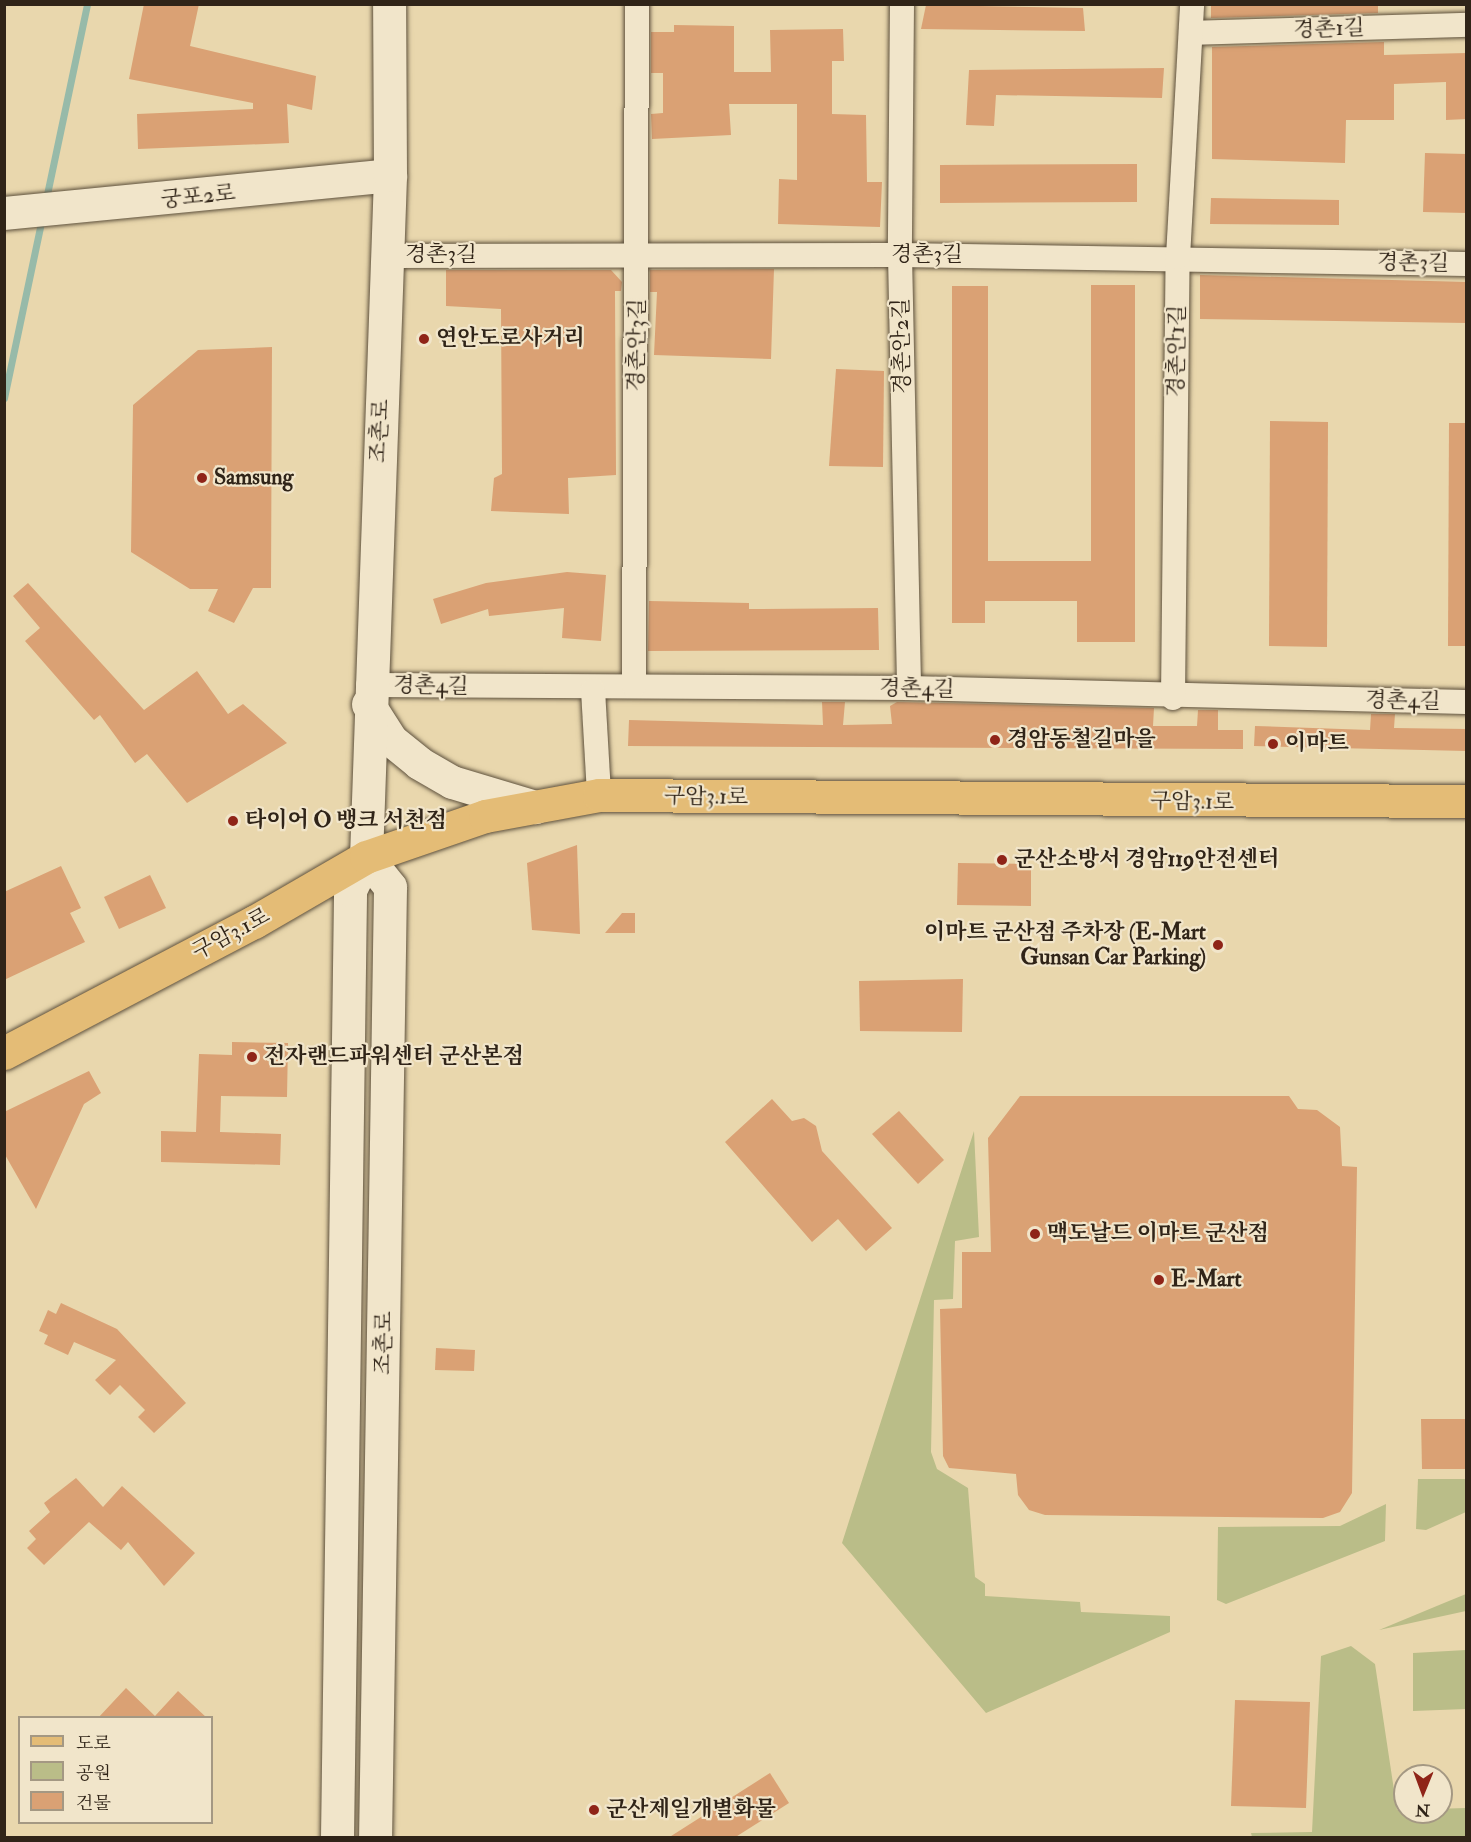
<!DOCTYPE html>
<meta charset="utf-8">
<style>
body{margin:0}
#map{position:relative;width:1471px;height:1842px;overflow:hidden;background:#e9d7ad;font-family:"IM FELL Double Pica","Noto Serif KR",serif}
div>[style]{position:absolute}
[style*='--x']{left:calc(var(--x)*1px);top:calc(var(--y)*1px);width:calc(var(--w)*1px);rotate:calc(var(--a)*1deg)}
.green>*{inset:0;background:#babd88}
.stream>*{height:7px;margin:-3.5px;padding:0 3.5px;transform-origin:3.5px;border-radius:3.5px;background:#97baa9}
.building>*{inset:0;background:#daa174}
.roads{filter:drop-shadow(0 0 2px #5e513d) drop-shadow(0 0 2px #5e513d)}
.street>*{height:24px;margin:-12px;padding:0 12px;transform-origin:12px;border-radius:12px;background:#f1e5ca}
.secondary>*{height:33px;margin:-16.5px;padding:0 16.5px;transform-origin:16.5px;border-radius:16.5px;background:#f1e5ca}
.primary>*{height:33px;margin:-16.5px;padding:0 16.5px;transform-origin:16.5px;border-radius:16.5px;background:#e4bc76}
.dots>*{width:16px;height:16px;translate:-50% -50%;box-sizing:border-box;border:3px solid #f1e5ca;border-radius:50%}
span{translate:-50% -50%;white-space:nowrap;text-align:center;line-height:1.15;-webkit-text-stroke:4.5px #f1e5ca;paint-order:stroke}
.street-label{font-size:22px;color:#302418}
.poi-label{font-size:22px;color:#302418;font-weight:700}
.left{translate:0 -50%;text-align:left}
.right{translate:-100% -50%;text-align:right}
.frame{position:absolute;inset:0;border:6px solid #302418;pointer-events:none}
.legend{position:absolute;left:18px;top:1716px;width:195px;height:108px;box-sizing:border-box;background:#f1e5ca;border:2px solid #a49883;margin:0;padding:8px 10px;list-style:none;font-size:18px;color:#302418}
.legend li{display:flex;align-items:center;gap:12px;height:30px}
.legend b{width:30px;border:2px solid #a49883}
.north{position:absolute;left:1393px;top:1764px;width:60px;height:60px;box-sizing:border-box;background:#f1e5ca;border:2px solid #a49883;border-radius:50%;rotate:181deg;font-size:16px;font-weight:700;line-height:24px;text-align:center;color:#302418}
.north::after{content:'';display:block;margin:auto;width:21px;height:27px;background:#8f2418;clip-path:polygon(50% 0,100% 100%,50% 72%,0 100%)}
</style>
<div id="map">
<div class="green">
<i style="clip-path:polygon(974px 1131px,979px 1237px,955px 1241px,953px 1299px,934px 1300px,931px 1452px,937px 1469px,968px 1488px,975px 1577px,985px 1584px,985px 1596px,1080px 1602px,1081px 1612px,1170px 1616px,1170px 1632px,986px 1713px,842px 1543px)"></i>
<i style="clip-path:polygon(1418px 1479px,1466px 1479px,1466px 1512px,1426px 1530px,1416px 1529px)"></i>
<i style="clip-path:polygon(1386px 1504px,1385px 1541px,1226px 1604px,1217px 1600px,1218px 1527px,1340px 1526px)"></i>
<i style="clip-path:polygon(1466px 1594px,1466px 1611px,1379px 1630px,1444px 1603px)"></i>
<i style="clip-path:polygon(1351px 1646px,1375px 1664px,1397px 1810px,1466px 1808px,1466px 1837px,1252px 1837px,1251px 1833px,1312px 1832px,1321px 1656px)"></i>
<i style="clip-path:polygon(1466px 1650px,1466px 1709px,1413px 1711px,1413px 1653px)"></i>
</div>
<div class="stream">
<i style="--x:46;--y:199;--w:199;--a:-78.1"></i>
<i style="--x:4;--y:398;--w:184;--a:-78.1"></i>
</div>
<div class="building">
<i style="clip-path:polygon(144px 4px,199px 4px,190px 46px,316px 76px,312px 110px,287px 104px,289px 143px,138px 149px,137px 114px,253px 109px,253px 103px,129px 79px)"></i>
<i style="clip-path:polygon(1211px 4px,1378px 4px,1378px 13px,1211px 18px)"></i>
<i style="clip-path:polygon(926px 5px,1083px 8px,1085px 31px,921px 29px)"></i>
<i style="clip-path:polygon(674px 25px,734px 26px,734px 72px,771px 72px,770px 30px,843px 29px,844px 61px,832px 61px,832px 114px,866px 115px,867px 182px,882px 182px,880px 227px,778px 224px,779px 179px,797px 180px,797px 104px,729px 104px,731px 135px,652px 139px,651px 114px,663px 113px,663px 73px,651px 73px,651px 32px,674px 32px)"></i>
<i style="clip-path:polygon(1384px 42px,1384px 55px,1467px 53px,1467px 119px,1446px 120px,1446px 82px,1394px 84px,1394px 120px,1346px 120px,1345px 163px,1212px 159px,1212px 47px)"></i>
<i style="clip-path:polygon(1164px 68px,1162px 98px,996px 95px,994px 126px,966px 125px,969px 70px)"></i>
<i style="clip-path:polygon(1425px 153px,1467px 154px,1467px 213px,1423px 212px)"></i>
<i style="clip-path:polygon(1137px 164px,1137px 202px,940px 203px,940px 165px)"></i>
<i style="clip-path:polygon(1211px 198px,1339px 200px,1339px 225px,1210px 224px)"></i>
<i style="clip-path:polygon(774px 269px,771px 359px,654px 355px,657px 292px,650px 292px,650px 270px)"></i>
<i style="clip-path:polygon(446px 270px,611px 270px,622px 282px,621px 291px,615px 291px,616px 475px,568px 478px,569px 514px,491px 511px,494px 478px,502px 474px,501px 309px,446px 306px)"></i>
<i style="clip-path:polygon(1200px 275px,1467px 282px,1467px 323px,1200px 319px)"></i>
<i style="clip-path:polygon(1091px 285px,1135px 285px,1135px 642px,1077px 642px,1077px 601px,985px 601px,985px 623px,952px 623px,952px 286px,988px 286px,988px 561px,1091px 561px)"></i>
<i style="clip-path:polygon(272px 347px,271px 588px,253px 588px,234px 623px,208px 611px,218px 589px,190px 589px,131px 552px,133px 405px,198px 350px)"></i>
<i style="clip-path:polygon(836px 369px,884px 371px,883px 467px,829px 466px)"></i>
<i style="clip-path:polygon(1270px 421px,1328px 422px,1327px 647px,1269px 646px)"></i>
<i style="clip-path:polygon(1449px 423px,1467px 423px,1467px 646px,1448px 646px)"></i>
<i style="clip-path:polygon(567px 572px,606px 575px,601px 641px,562px 638px,564px 608px,489px 616px,488px 609px,441px 624px,433px 599px,486px 583px)"></i>
<i style="clip-path:polygon(28px 583px,144px 710px,197px 671px,228px 714px,243px 704px,287px 743px,187px 803px,147px 754px,135px 763px,100px 715px,94px 720px,25px 641px,40px 628px,13px 596px)"></i>
<i style="clip-path:polygon(649px 601px,749px 603px,749px 609px,878px 608px,879px 650px,648px 651px)"></i>
<i style="clip-path:polygon(822px 702px,845px 702px,843px 725px,892px 724px,890px 706px,897px 702px,1154px 708px,1153px 726px,1197px 726px,1198px 710px,1218px 710px,1218px 730px,1243px 730px,1243px 749px,628px 746px,629px 720px,823px 725px)"></i>
<i style="clip-path:polygon(1371px 714px,1395px 714px,1394px 728px,1467px 729px,1467px 751px,1254px 746px,1255px 726px,1370px 730px)"></i>
<i style="clip-path:polygon(577px 845px,580px 934px,532px 930px,527px 863px)"></i>
<i style="clip-path:polygon(958px 863px,1031px 864px,1031px 906px,957px 905px)"></i>
<i style="clip-path:polygon(61px 866px,81px 908px,70px 913px,85px 942px,4px 980px,4px 892px)"></i>
<i style="clip-path:polygon(150px 875px,166px 908px,119px 929px,104px 897px)"></i>
<i style="clip-path:polygon(622px 913px,635px 913px,635px 933px,605px 933px)"></i>
<i style="clip-path:polygon(963px 979px,962px 1032px,860px 1031px,859px 981px)"></i>
<i style="clip-path:polygon(232px 1042px,288px 1043px,287px 1097px,221px 1096px,220px 1132px,281px 1134px,280px 1165px,161px 1162px,161px 1131px,196px 1132px,199px 1054px,232px 1055px)"></i>
<i style="clip-path:polygon(89px 1071px,101px 1093px,84px 1104px,36px 1209px,4px 1153px,4px 1112px)"></i>
<i style="clip-path:polygon(1020px 1096px,1289px 1096px,1298px 1109px,1317px 1110px,1340px 1127px,1342px 1166px,1357px 1167px,1352px 1493px,1340px 1512px,1323px 1518px,1045px 1515px,1029px 1510px,1018px 1495px,1016px 1474px,949px 1468px,943px 1456px,940px 1309px,962px 1308px,962px 1252px,991px 1252px,988px 1138px)"></i>
<i style="clip-path:polygon(772px 1099px,792px 1121px,804px 1118px,816px 1126px,822px 1151px,892px 1228px,866px 1251px,838px 1219px,812px 1242px,725px 1142px)"></i>
<i style="clip-path:polygon(899px 1111px,944px 1160px,918px 1184px,872px 1134px)"></i>
<i style="clip-path:polygon(61px 1303px,117px 1329px,186px 1403px,154px 1433px,138px 1417px,145px 1410px,120px 1385px,110px 1395px,95px 1380px,116px 1360px,74px 1342px,68px 1355px,44px 1344px,48px 1335px,39px 1331px,48px 1310px,56px 1314px)"></i>
<i style="clip-path:polygon(436px 1348px,475px 1350px,474px 1371px,435px 1370px)"></i>
<i style="clip-path:polygon(1421px 1419px,1467px 1419px,1467px 1469px,1422px 1469px)"></i>
<i style="clip-path:polygon(76px 1478px,103px 1507px,122px 1486px,195px 1553px,164px 1586px,128px 1542px,121px 1550px,89px 1522px,44px 1565px,27px 1548px,36px 1539px,29px 1531px,50px 1512px,44px 1503px)"></i>
<i style="clip-path:polygon(126px 1688px,155px 1716px,178px 1691px,207px 1718px,98px 1718px)"></i>
<i style="clip-path:polygon(1235px 1700px,1310px 1702px,1306px 1808px,1231px 1806px)"></i>
<i style="clip-path:polygon(770px 1773px,789px 1803px,734px 1838px,668px 1838px)"></i>
</div>
<div class="roads">
<div class="street">
<i style="--x:902;--y:4;--w:251;--a:90.5"></i>
<i style="--x:900;--y:255;--w:433;--a:88.8"></i>
<i style="--x:1191;--y:33;--w:275;--a:-1.7"></i>
<i style="--x:388;--y:256;--w:512;--a:-0.11"></i>
<i style="--x:900;--y:255;--w:566;--a:0.91"></i>
<i style="--x:368;--y:685;--w:541;--a:0.32"></i>
<i style="--x:909;--y:688;--w:557;--a:1.44"></i>
<i style="--x:634;--y:686;--w:682;--a:-89.75"></i>
<i style="--x:593;--y:690;--w:105;--a:86.7"></i>
<i style="--x:1173;--y:698;--w:441;--a:-89.4"></i>
<i style="--x:1178;--y:257;--w:253;--a:-86.8"></i>
</div>
<div class="secondary">
<i style="--x:4;--y:213;--w:388;--a:-5.6"></i>
<i style="--x:368;--y:704;--w:43;--a:57.4"></i>
<i style="--x:391;--y:740;--w:36;--a:39"></i>
<i style="--x:419;--y:763;--w:38;--a:30"></i>
<i style="--x:452;--y:782;--w:87;--a:16.8"></i>
<i style="--x:366;--y:857;--w:38;--a:51"></i>
<i style="--x:390;--y:887;--w:951;--a:90.9"></i>
<i style="--x:337;--y:1838;--w:948;--a:-89.21"></i>
<i style="--x:350;--y:890;--w:37;--a:-64"></i>
<i style="--x:366;--y:857;--w:682;--a:-87.98"></i>
<i style="--x:390;--y:175;--w:171;--a:-90.3"></i>
</div>
<div class="primary">
<i style="--x:4;--y:1053;--w:282;--a:-27.7"></i>
<i style="--x:254;--y:922;--w:129;--a:-30.1"></i>
<i style="--x:366;--y:857;--w:126;--a:-19"></i>
<i style="--x:485;--y:816;--w:116;--a:-10.4"></i>
<i style="--x:599;--y:795;--w:867;--a:0.4"></i>
</div>
</div>
<div class="dots">
<i style="left:424px;top:339px;background:#8f2418"></i>
<i style="left:202px;top:478px;background:#8f2418"></i>
<i style="left:995px;top:740px;background:#8f2418"></i>
<i style="left:1273px;top:744px;background:#8f2418"></i>
<i style="left:233px;top:821px;background:#8f2418"></i>
<i style="left:1002px;top:860px;background:#8f2418"></i>
<i style="left:1218px;top:945px;background:#8f2418"></i>
<i style="left:252px;top:1057px;background:#8f2418"></i>
<i style="left:1035px;top:1234px;background:#8f2418"></i>
<i style="left:1159px;top:1280px;background:#8f2418"></i>
<i style="left:594px;top:1810px;background:#8f2418"></i>
</div>
<div class="street-label">
<span style="left:1329px;top:29px;rotate:-2deg">경촌1길</span>
<span style="left:198px;top:197px;rotate:-6deg">궁포2로</span>
<span style="left:441px;top:255px">경촌3길</span>
<span style="left:927px;top:255px">경촌3길</span>
<span style="left:1413px;top:263px;rotate:1deg">경촌3길</span>
<span style="left:637px;top:345px;rotate:-89deg">경촌안3길</span>
<span style="left:902px;top:346px;rotate:-91deg">경촌안2길</span>
<span style="left:1177px;top:351px;rotate:-89deg">경촌안1길</span>
<span style="left:380px;top:431px;rotate:-87deg">조촌로</span>
<span style="left:431px;top:686px;rotate:1deg">경촌4길</span>
<span style="left:917px;top:689px;rotate:1deg">경촌4길</span>
<span style="left:1403px;top:701px;rotate:1deg">경촌4길</span>
<span style="left:706px;top:797px;rotate:1deg">구암3.1로</span>
<span style="left:1192px;top:802px;rotate:1deg">구암3.1로</span>
<span style="left:231px;top:934px;rotate:-28deg">구암3.1로</span>
<span style="left:384px;top:1343px;rotate:-89deg">조촌로</span>
</div>
<div class="poi-label">
<span class="left" style="left:436px;top:339px">연안도로사거리</span>
<span class="left" style="left:214px;top:478px">Samsung</span>
<span class="left" style="left:1007px;top:740px">경암동철길마을</span>
<span class="left" style="left:1285px;top:744px">이마트</span>
<span class="left" style="left:245px;top:821px">타이어 O 뱅크 서천점</span>
<span class="left" style="left:1014px;top:860px">군산소방서 경암119안전센터</span>
<span class="right" style="left:1206px;top:945px">이마트 군산점 주차장 (E-Mart<br>Gunsan Car Parking)</span>
<span class="left" style="left:264px;top:1057px">전자랜드파워센터 군산본점</span>
<span class="left" style="left:1047px;top:1234px">맥도날드 이마트 군산점</span>
<span class="left" style="left:1171px;top:1280px">E-Mart</span>
<span class="left" style="left:606px;top:1810px">군산제일개별화물</span>
</div>
<div class="frame"></div>
<ul class="legend">
<li><b style="height:8px;background:#e4bc76"></b>도로</li>
<li><b style="height:16px;background:#babd88"></b>공원</li>
<li><b style="height:16px;background:#daa174"></b>건물</li>
</ul>
<div class="north">N</div>
</div>
